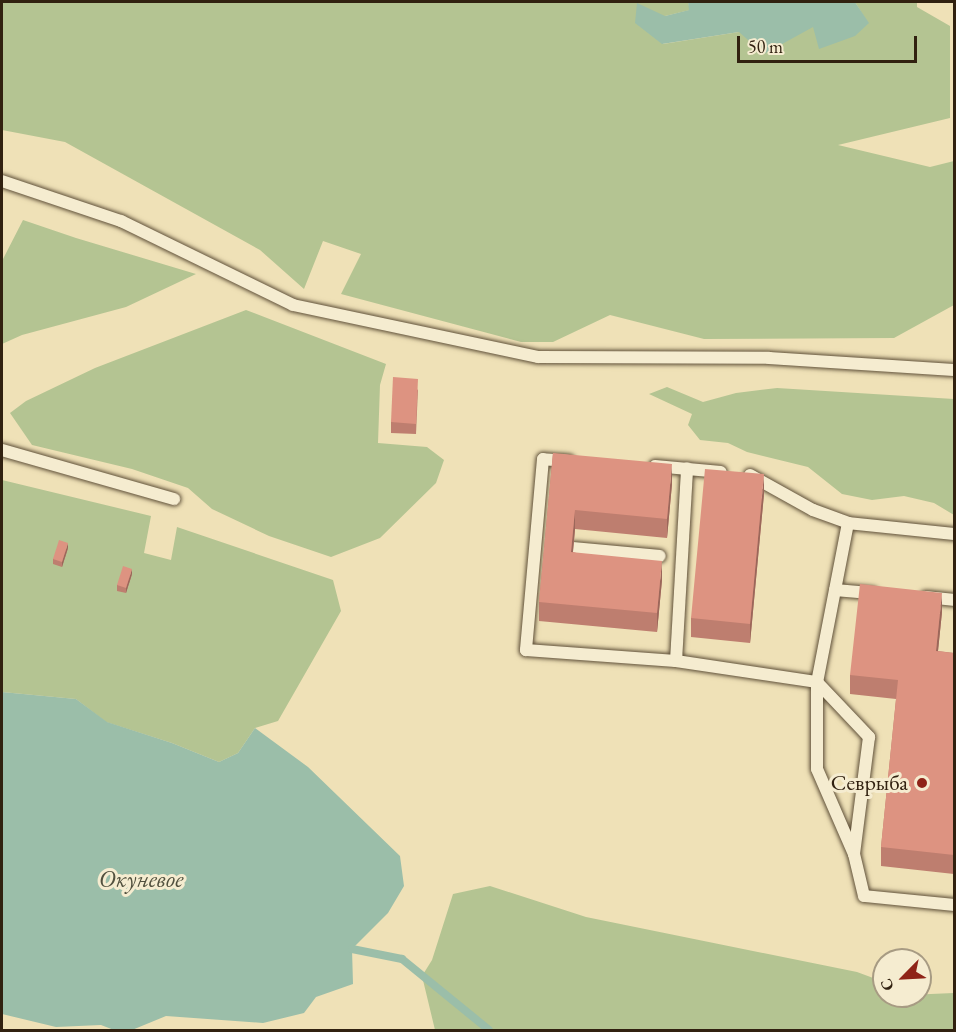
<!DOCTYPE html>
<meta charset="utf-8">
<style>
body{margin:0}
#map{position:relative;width:956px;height:1032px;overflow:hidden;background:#efe1b7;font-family:"EB Garamond",serif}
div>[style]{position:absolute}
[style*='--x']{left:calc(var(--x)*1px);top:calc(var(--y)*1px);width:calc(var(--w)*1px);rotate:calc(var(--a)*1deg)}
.green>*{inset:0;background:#b4c492}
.water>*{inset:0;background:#9bbea9}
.stream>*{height:8px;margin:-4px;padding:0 4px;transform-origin:4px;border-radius:4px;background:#9bbea9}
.roads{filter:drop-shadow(0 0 2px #60513a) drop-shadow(0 0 2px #60513a)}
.service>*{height:12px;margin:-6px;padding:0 6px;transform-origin:6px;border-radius:6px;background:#f5ecd0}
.wall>*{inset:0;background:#be7e6f}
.shaded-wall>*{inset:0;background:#9b675a}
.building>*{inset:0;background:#dd9381}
.dots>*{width:16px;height:16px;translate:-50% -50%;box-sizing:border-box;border:3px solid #f5ecd0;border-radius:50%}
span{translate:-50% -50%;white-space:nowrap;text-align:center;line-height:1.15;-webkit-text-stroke:6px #f5ecd0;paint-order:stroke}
.poi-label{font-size:22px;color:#312110}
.right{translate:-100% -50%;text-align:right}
.water-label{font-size:24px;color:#51503e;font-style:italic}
.frame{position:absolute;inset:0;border:3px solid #312110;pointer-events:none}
.north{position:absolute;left:872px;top:948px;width:60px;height:60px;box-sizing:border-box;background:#f5ecd0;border:2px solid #a79b83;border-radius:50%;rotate:246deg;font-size:16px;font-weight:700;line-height:24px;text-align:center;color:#312110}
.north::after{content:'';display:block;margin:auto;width:21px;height:27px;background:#8f2418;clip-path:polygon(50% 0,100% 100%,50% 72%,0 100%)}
.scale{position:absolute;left:737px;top:36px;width:180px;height:27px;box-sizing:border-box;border:3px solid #312110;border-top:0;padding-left:8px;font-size:18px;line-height:21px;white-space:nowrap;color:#312110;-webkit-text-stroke:4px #f5ecd0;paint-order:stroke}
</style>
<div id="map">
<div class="green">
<i style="clip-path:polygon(2px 2px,688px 2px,690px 10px,665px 16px,663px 44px,739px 32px,868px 23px,855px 2px,917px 2px,917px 7px,950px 26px,950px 118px,838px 145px,930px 167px,954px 161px,954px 305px,894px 338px,704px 339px,610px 315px,553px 342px,521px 342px,341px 294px,361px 254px,323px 241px,304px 289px,260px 250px,65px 142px,2px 130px)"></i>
<i style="clip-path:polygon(23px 220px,76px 238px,196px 274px,126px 307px,22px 335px,2px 344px,2px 261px)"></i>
<i style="clip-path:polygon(246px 310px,386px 364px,380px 385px,378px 443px,427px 447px,444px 460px,436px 483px,380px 538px,331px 557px,269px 536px,212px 509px,188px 488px,132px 469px,32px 445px,10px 413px,26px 401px,95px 368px)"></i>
<i style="clip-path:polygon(667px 387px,703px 402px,736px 393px,777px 388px,954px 399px,954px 515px,934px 503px,904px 496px,872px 500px,842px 494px,808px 467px,747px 452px,728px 443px,700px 440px,688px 425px,692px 414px,649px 394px)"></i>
<i style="clip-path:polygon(2px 480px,151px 516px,144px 553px,171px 560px,177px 527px,333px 580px,341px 611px,278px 721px,255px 728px,238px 753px,219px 762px,172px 743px,106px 722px,76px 699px,2px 692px)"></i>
<i style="clip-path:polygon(490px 886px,586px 917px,857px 972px,884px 982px,884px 996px,954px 993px,954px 1030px,435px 1030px,422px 976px,432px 960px,453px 894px)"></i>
</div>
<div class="water">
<i style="clip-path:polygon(688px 2px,855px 2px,869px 23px,855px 36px,819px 49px,813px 27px,764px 54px,739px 32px,662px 44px,635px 23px,637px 3px,665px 16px,689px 10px)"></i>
<i style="clip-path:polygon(2px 692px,76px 699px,107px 722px,172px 743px,219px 762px,238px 753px,255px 728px,308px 767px,400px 856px,404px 886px,388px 913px,352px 949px,353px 984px,316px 997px,304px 1013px,263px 1023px,166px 1016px,132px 1030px,114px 1030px,101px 1025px,56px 1027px,2px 1014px)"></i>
</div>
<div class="stream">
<i style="--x:352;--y:949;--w:51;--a:11.3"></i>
<i style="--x:402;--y:959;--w:112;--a:39.2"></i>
</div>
<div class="roads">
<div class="service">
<i style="--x:2;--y:181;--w:126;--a:18.6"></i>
<i style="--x:121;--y:221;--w:191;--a:26"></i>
<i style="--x:293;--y:305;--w:250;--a:12"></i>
<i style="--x:538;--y:357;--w:231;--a:0.2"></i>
<i style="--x:769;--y:358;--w:185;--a:3.7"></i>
<i style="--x:2;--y:450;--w:179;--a:15.9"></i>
<i style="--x:569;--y:461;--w:26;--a:-176"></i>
<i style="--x:543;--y:459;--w:192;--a:95.1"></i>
<i style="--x:526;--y:650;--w:150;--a:4.2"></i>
<i style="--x:676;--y:661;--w:143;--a:8.5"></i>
<i style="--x:817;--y:682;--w:76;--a:46.6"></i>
<i style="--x:869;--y:737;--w:118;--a:97.3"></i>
<i style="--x:655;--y:466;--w:66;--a:5.2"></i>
<i style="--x:750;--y:475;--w:72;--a:29.1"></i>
<i style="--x:813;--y:510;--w:37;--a:20"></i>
<i style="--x:954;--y:534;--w:107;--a:-174.1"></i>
<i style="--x:848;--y:523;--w:162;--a:101"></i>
<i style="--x:817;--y:682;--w:87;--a:90"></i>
<i style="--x:817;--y:769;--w:93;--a:66.5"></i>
<i style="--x:854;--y:854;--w:43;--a:76.6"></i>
<i style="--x:864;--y:896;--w:90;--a:5.7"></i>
<i style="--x:573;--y:548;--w:87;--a:5.3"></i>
<i style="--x:835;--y:590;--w:38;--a:5"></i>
<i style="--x:926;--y:597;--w:28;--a:6"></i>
<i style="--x:676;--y:661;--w:193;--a:-86.7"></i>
</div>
</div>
<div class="wall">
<i style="clip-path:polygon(418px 389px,416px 434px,391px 433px,391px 422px)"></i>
<i style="clip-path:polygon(553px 453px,672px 484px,667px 538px,575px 529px,573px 552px,662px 580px,657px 632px,539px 621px,539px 602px)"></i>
<i style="clip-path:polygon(764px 494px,750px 643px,691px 637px,691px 618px)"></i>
<i style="clip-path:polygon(68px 548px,62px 567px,53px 564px,53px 559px)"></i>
<i style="clip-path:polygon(132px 574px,126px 593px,117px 591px,117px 585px)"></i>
<i style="clip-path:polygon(942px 612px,938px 651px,954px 653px,954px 874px,881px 866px,881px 847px,896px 699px,850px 694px,850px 675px)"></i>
</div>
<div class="shaded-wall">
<i style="clip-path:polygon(672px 464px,672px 484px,667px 538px,667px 519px)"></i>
<i style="clip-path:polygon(764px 474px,764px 494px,750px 643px,750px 624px)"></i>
<i style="clip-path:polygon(575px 510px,575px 529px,571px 572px,571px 552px)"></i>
<i style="clip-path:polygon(68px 543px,68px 548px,62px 567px,62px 562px)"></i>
<i style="clip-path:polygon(662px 561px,662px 580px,657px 632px,657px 613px)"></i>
<i style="clip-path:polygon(132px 569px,132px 574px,126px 593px,126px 588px)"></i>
<i style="clip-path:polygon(942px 593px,942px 612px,936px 670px,936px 651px)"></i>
</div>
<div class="building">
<i style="clip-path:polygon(393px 377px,418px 379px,416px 424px,391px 422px)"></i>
<i style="clip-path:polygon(553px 453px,672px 464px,667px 519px,575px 510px,571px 552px,662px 561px,657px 613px,539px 602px)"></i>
<i style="clip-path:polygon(705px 469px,764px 474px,750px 624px,691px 618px)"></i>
<i style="clip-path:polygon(59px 540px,68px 543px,62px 562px,53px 559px)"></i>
<i style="clip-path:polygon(123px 566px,132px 569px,126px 588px,117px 585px)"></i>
<i style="clip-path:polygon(860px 584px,942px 593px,936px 651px,954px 653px,954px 855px,881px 847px,898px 680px,850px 675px)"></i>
</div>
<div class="dots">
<i style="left:922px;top:783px;background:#8f2418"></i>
</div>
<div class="poi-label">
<span class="right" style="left:908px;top:783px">Севрыба</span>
</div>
<div class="water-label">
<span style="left:141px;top:879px">Окуневое</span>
</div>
<div class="frame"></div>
<div class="north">С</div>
<div class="scale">50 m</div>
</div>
